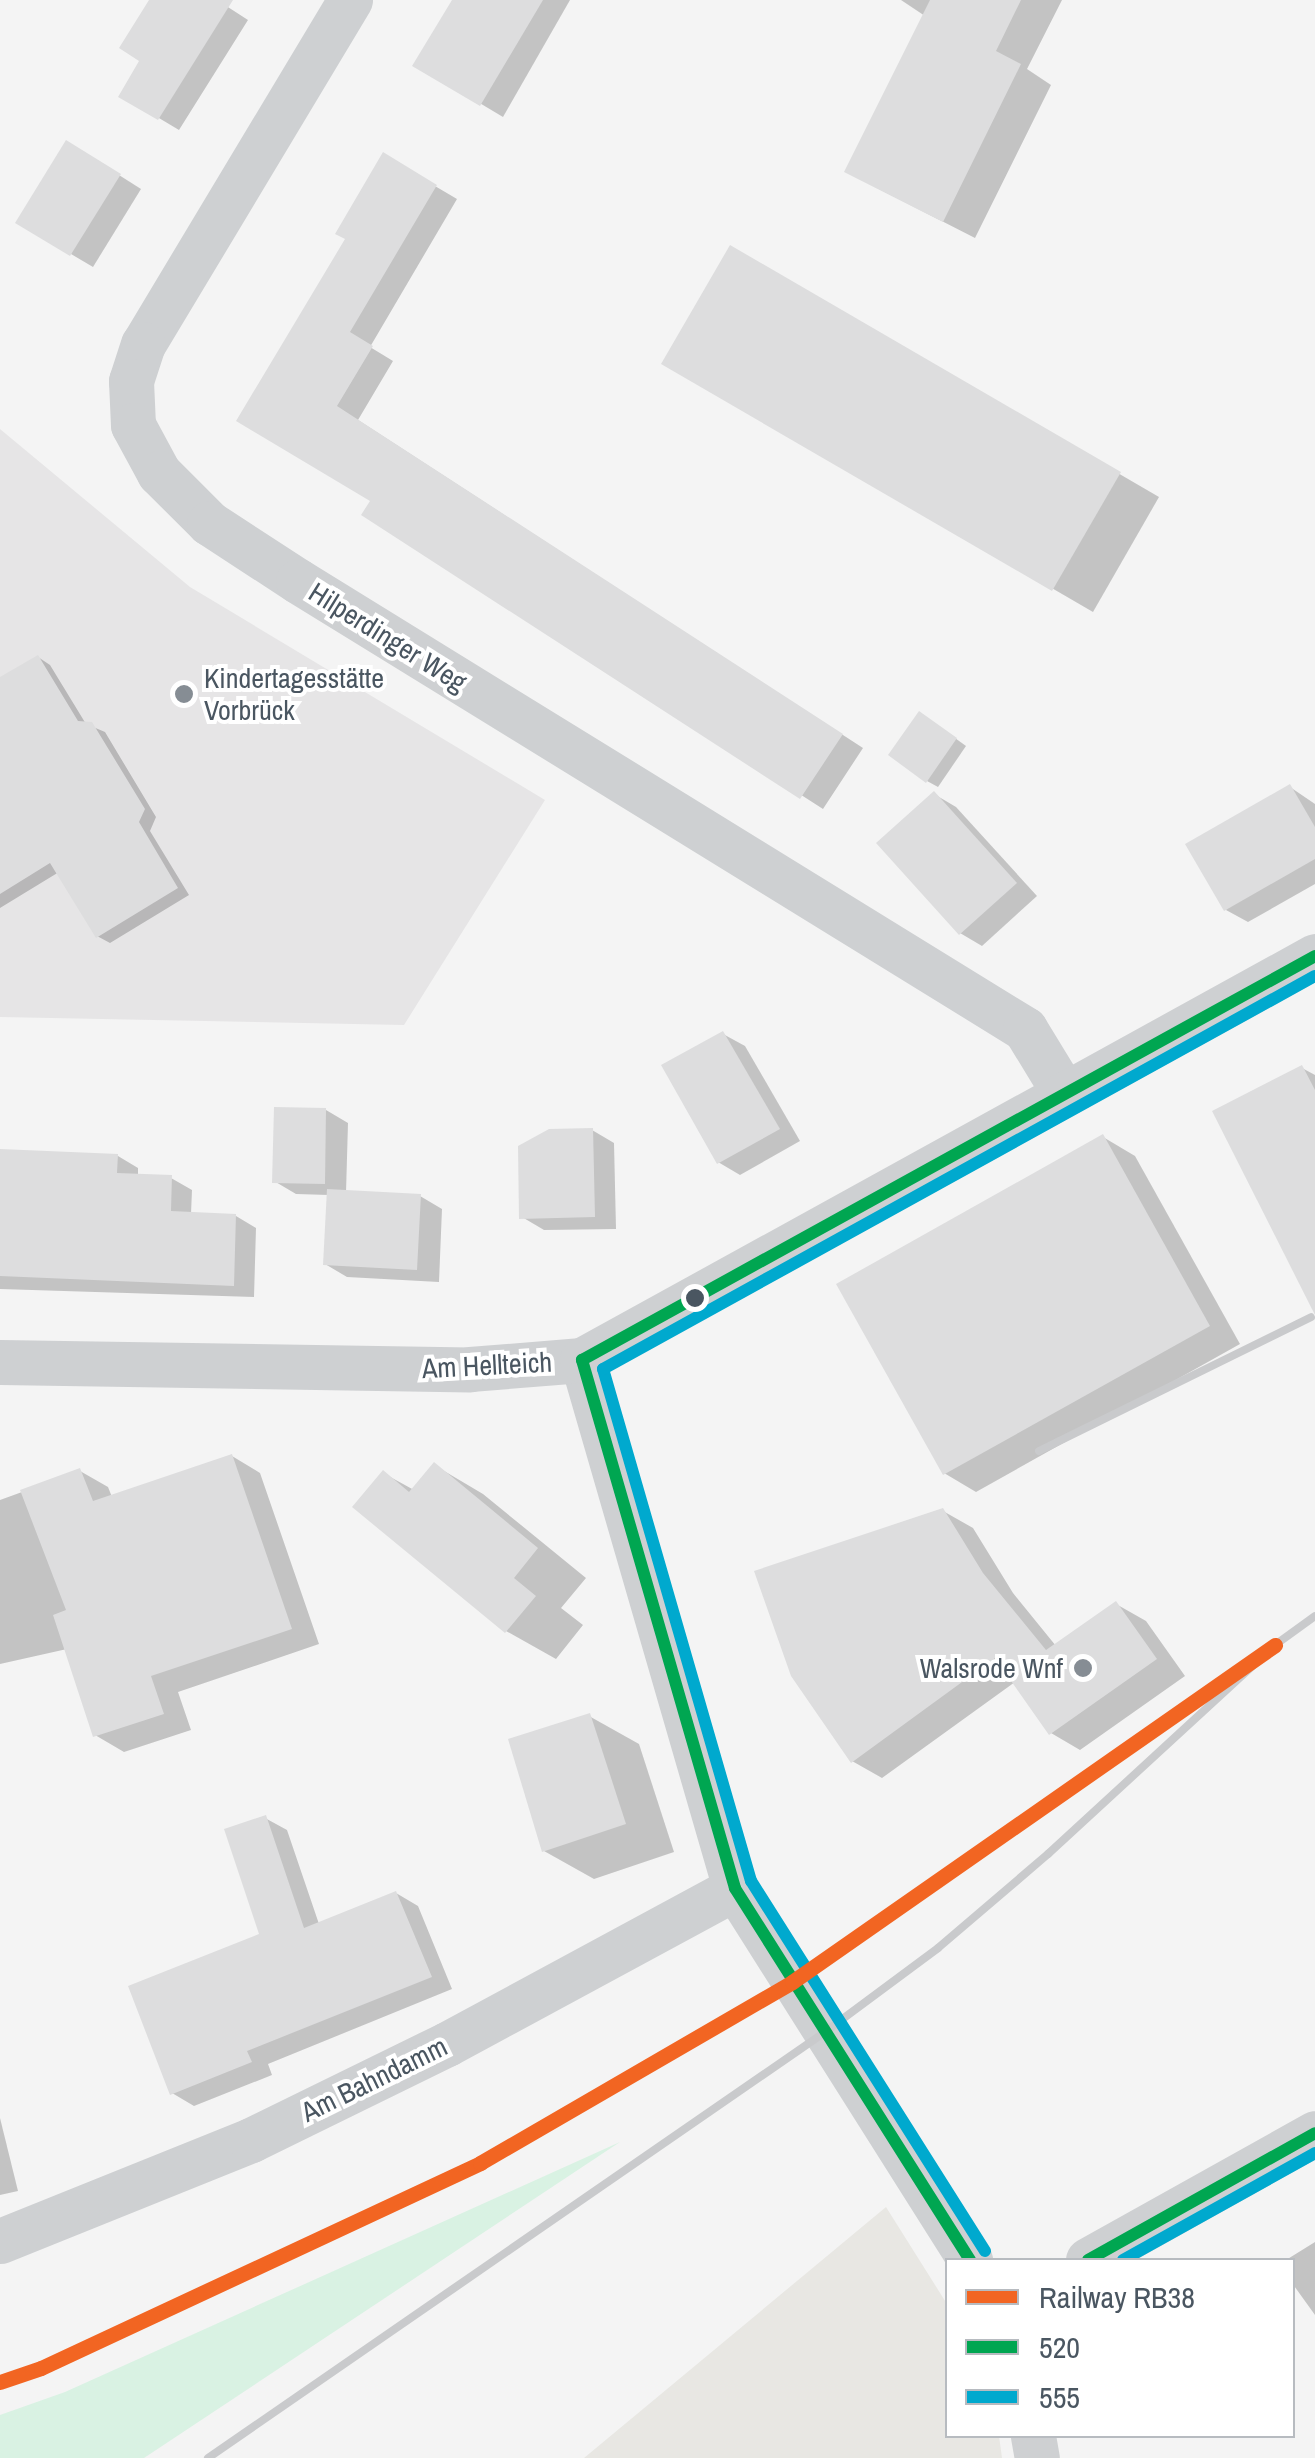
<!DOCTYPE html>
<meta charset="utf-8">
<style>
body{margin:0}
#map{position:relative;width:1315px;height:2458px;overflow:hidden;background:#f4f4f4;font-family:"Archivo Narrow",sans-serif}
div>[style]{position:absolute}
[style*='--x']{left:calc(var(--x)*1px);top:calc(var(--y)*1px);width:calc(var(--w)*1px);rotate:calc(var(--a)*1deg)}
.commercial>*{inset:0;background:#e8e7e3}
.education>*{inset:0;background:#e6e5e6}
.green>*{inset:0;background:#d9f2e3}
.shadow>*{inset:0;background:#0003}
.building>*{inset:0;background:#ddddde}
.minor>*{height:45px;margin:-22.5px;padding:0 22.5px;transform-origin:22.5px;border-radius:22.5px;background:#ced0d2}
.rail>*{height:8px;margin:-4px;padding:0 4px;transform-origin:4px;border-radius:4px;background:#c9cacc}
.bus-1>*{height:12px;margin:-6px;padding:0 6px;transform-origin:6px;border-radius:6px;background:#00a651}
.bus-2>*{height:12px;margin:-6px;padding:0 6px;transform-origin:6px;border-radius:6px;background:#00a9ce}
.rail-1>*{height:15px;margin:-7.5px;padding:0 7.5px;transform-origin:7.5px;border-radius:7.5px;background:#f26522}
.dots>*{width:28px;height:28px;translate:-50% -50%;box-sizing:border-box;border:5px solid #fff;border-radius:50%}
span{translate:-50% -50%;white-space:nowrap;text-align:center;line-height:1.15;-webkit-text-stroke:8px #fff;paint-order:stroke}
.street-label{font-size:28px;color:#4a5661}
.poi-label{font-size:28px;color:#4a5661}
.left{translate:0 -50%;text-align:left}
.right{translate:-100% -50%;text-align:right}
.legend{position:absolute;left:945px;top:2258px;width:350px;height:180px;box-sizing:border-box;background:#fff;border:2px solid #b7bbc0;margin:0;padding:12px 18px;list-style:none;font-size:30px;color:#4a5661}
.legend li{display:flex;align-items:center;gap:20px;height:50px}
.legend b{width:50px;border:2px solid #b7bbc0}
</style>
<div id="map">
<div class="commercial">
<i style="clip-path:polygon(886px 2207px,947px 2304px,948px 2436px,999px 2436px,1002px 2458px,584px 2458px)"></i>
</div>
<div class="education">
<i style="clip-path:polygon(0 429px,190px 587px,545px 800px,404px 1025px,0 1017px)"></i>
</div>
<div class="green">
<i style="clip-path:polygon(620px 2142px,144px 2458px,0 2458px,0 2415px,65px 2392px)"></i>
</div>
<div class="shadow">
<i style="clip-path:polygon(152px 0,217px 0,248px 20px,179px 130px,122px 96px,143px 60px)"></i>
<i style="clip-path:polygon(455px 0,570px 0,503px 117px,416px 65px)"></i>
<i style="clip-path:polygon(901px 0,1062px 0,1027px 69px,1051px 85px,975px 238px,879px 189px,925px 16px)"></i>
<i style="clip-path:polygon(89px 156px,141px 189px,93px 267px,71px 254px)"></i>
<i style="clip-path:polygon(384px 156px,457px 199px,370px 347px,393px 361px,358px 420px,863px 748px,823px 809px,364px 514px,373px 500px,240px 420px,349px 239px)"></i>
<i style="clip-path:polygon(731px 248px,1159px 497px,1093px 612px,664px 363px)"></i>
<i style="clip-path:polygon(38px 657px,50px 665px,86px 724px,105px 732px,156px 817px,150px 831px,189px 895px,110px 943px,97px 936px,59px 872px,0 908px,0 680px)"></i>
<i style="clip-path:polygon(930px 720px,966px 746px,938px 787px,927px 781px)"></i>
<i style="clip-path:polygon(1290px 787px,1315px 804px,1315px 884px,1248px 922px,1226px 910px)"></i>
<i style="clip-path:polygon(934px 794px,956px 807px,1037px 896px,982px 946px,960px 933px)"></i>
<i style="clip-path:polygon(723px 1034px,745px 1046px,800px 1141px,740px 1175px,718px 1162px)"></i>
<i style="clip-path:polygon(1302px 1068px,1315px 1075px,1315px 1310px)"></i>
<i style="clip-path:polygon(326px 1110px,348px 1123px,346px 1193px,420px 1196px,442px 1209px,439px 1282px,347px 1277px,325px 1264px,329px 1195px,296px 1194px,274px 1181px)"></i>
<i style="clip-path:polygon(592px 1130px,614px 1143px,616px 1229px,544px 1230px,522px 1217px)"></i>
<i style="clip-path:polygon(1103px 1137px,1135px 1156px,1240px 1344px,976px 1492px,944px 1473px)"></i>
<i style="clip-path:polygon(0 1151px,118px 1156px,138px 1168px,138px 1176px,171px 1178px,192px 1190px,191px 1214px,236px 1216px,256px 1228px,254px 1297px,0 1289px)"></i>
<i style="clip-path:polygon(232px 1456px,260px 1473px,319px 1644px,178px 1692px,191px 1730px,124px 1752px,95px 1735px,67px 1649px,0 1664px,0 1500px,80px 1471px,108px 1487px,112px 1497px)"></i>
<i style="clip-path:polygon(434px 1465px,483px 1494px,586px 1578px,561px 1608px,583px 1625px,556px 1659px,506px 1631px,383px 1473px,414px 1490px)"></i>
<i style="clip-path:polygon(943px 1511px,973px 1528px,1013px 1593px,1056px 1646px,1116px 1604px,1146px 1621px,1185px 1676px,1080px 1750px,1051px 1733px,1015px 1682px,882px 1778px,852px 1761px)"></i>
<i style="clip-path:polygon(589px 1716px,639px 1744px,674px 1852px,594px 1879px,544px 1851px)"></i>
<i style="clip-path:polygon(265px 1818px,287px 1830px,319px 1924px,396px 1893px,418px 1906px,452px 1989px,268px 2064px,272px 2075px,194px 2106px,172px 2093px,263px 1936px)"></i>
<i style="clip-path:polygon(0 2118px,18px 2191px,0 2195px)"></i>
<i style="clip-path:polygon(1315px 2242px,1315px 2315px,1292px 2283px,1292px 2260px,1286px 2260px)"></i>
</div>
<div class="building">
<i style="clip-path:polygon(149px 0,233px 0,158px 120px,118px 97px,139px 61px,119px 48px)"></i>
<i style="clip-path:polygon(452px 0,543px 0,480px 106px,412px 66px)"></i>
<i style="clip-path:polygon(930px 0,1021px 0,996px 51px,1021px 64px,943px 222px,844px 172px)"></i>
<i style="clip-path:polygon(66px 140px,121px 174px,70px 256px,15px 223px)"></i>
<i style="clip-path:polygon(383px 152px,437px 185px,350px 332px,373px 346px,337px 406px,843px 734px,800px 799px,361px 515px,370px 501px,236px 421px,345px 239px,335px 234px)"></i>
<i style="clip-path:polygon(730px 245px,1121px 472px,1052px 591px,661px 364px)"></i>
<i style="clip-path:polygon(38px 655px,78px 721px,92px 722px,145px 809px,139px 822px,178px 888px,96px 938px,50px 863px,0 894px,0 677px)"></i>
<i style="clip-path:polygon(919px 711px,957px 738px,926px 783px,888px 755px)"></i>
<i style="clip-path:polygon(1290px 784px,1315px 827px,1315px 859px,1224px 911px,1185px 844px)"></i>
<i style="clip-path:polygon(934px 791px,1017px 883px,959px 935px,876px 843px)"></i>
<i style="clip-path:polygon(723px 1031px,780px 1129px,717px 1164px,661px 1065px)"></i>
<i style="clip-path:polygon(1302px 1065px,1315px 1090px,1315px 1315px,1212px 1111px)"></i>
<i style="clip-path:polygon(274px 1107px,326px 1108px,325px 1184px,272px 1183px)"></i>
<i style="clip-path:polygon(593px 1128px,595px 1217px,519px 1219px,518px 1146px,549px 1129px)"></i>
<i style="clip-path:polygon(1103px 1134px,1210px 1326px,943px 1475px,836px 1284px)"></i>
<i style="clip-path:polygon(0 1149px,118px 1154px,117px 1173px,172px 1175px,171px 1211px,236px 1214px,234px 1286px,0 1276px)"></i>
<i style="clip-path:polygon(327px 1189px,421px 1194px,417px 1270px,323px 1265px)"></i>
<i style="clip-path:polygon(232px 1454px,292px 1629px,151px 1676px,164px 1714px,93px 1737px,53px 1615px,66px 1610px,20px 1490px,80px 1468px,93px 1501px)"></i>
<i style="clip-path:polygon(434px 1462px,538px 1548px,514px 1578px,536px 1596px,505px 1633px,352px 1507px,383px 1470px,409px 1492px)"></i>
<i style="clip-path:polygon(943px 1508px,983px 1573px,1046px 1650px,1116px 1601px,1157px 1659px,1049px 1735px,995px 1658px,851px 1763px,791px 1676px,754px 1571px)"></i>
<i style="clip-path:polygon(590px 1713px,626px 1824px,542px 1852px,508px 1739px)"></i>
<i style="clip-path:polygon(266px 1815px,304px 1928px,396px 1891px,432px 1977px,247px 2051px,252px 2062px,170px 2095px,128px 1986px,259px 1934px,224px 1829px)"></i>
</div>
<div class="minor">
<i style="--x:350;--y:0;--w:401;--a:121"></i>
<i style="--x:143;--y:344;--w:39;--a:108"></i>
<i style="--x:131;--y:381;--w:44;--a:87.4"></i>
<i style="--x:133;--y:425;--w:55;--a:61.6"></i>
<i style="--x:159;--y:473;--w:71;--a:45"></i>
<i style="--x:209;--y:523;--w:106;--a:33.1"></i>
<i style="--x:298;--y:581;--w:854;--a:31.64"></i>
<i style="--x:1025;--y:1029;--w:75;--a:58.6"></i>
<i style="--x:582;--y:1360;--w:550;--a:73.84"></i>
<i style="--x:735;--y:1888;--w:440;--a:57.7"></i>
<i style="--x:0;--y:1362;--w:470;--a:0.9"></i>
<i style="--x:470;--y:1369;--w:112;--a:-4.6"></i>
<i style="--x:582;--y:1360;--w:837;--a:-28.86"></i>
<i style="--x:0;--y:2241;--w:271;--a:-21.9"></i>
<i style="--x:251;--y:2140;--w:218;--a:-26.1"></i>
<i style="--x:447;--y:2044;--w:328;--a:-28.4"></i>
<i style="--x:1088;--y:2260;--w:260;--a:-29.2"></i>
<i style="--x:1033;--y:2436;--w:22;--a:80"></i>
</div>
<div class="rail">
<i style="--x:1039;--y:1451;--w:303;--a:-26.2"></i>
<i style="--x:208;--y:2458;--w:750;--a:-34.62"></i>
<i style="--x:825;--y:2032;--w:141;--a:-36.6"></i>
<i style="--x:938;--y:1948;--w:145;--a:-40.5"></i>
<i style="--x:1048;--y:1854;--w:309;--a:-42.6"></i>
<i style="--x:1275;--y:1645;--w:49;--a:-35.9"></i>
</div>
<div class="bus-1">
<i style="--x:970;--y:2260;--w:440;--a:-122.3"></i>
<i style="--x:735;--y:1888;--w:550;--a:-106.16"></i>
<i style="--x:582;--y:1360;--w:837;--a:-28.86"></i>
<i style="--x:1088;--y:2260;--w:260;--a:-29.2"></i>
</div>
<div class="bus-2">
<i style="--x:985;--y:2251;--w:438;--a:-122.3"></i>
<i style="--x:751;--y:1881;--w:533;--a:-106.12"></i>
<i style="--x:603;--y:1369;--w:813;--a:-28.9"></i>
<i style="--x:1123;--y:2260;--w:220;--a:-29.1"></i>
</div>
<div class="rail-1">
<i style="--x:0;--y:2382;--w:43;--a:-18.9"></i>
<i style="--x:41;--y:2368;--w:485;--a:-25"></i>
<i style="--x:480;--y:2163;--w:361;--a:-30.1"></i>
<i style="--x:792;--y:1982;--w:589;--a:-34.9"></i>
</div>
<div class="dots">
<i style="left:184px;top:694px;background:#868d94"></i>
<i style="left:695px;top:1298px;background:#4a5661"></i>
<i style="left:1083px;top:1668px;background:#868d94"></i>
</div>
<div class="street-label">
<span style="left:388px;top:637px;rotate:32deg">Hilperdinger Weg</span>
<span style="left:487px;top:1365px;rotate:-3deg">Am Hellteich</span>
<span style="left:374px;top:2079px;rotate:-26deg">Am Bahndamm</span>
</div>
<div class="poi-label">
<span class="left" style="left:204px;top:694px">Kindertagesstätte<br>Vorbrück</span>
<span class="right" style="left:1063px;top:1668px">Walsrode Wnf</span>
</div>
<ul class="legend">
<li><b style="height:12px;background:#f26522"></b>Railway RB38</li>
<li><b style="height:12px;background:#00a651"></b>520</li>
<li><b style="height:12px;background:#00a9ce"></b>555</li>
</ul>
</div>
